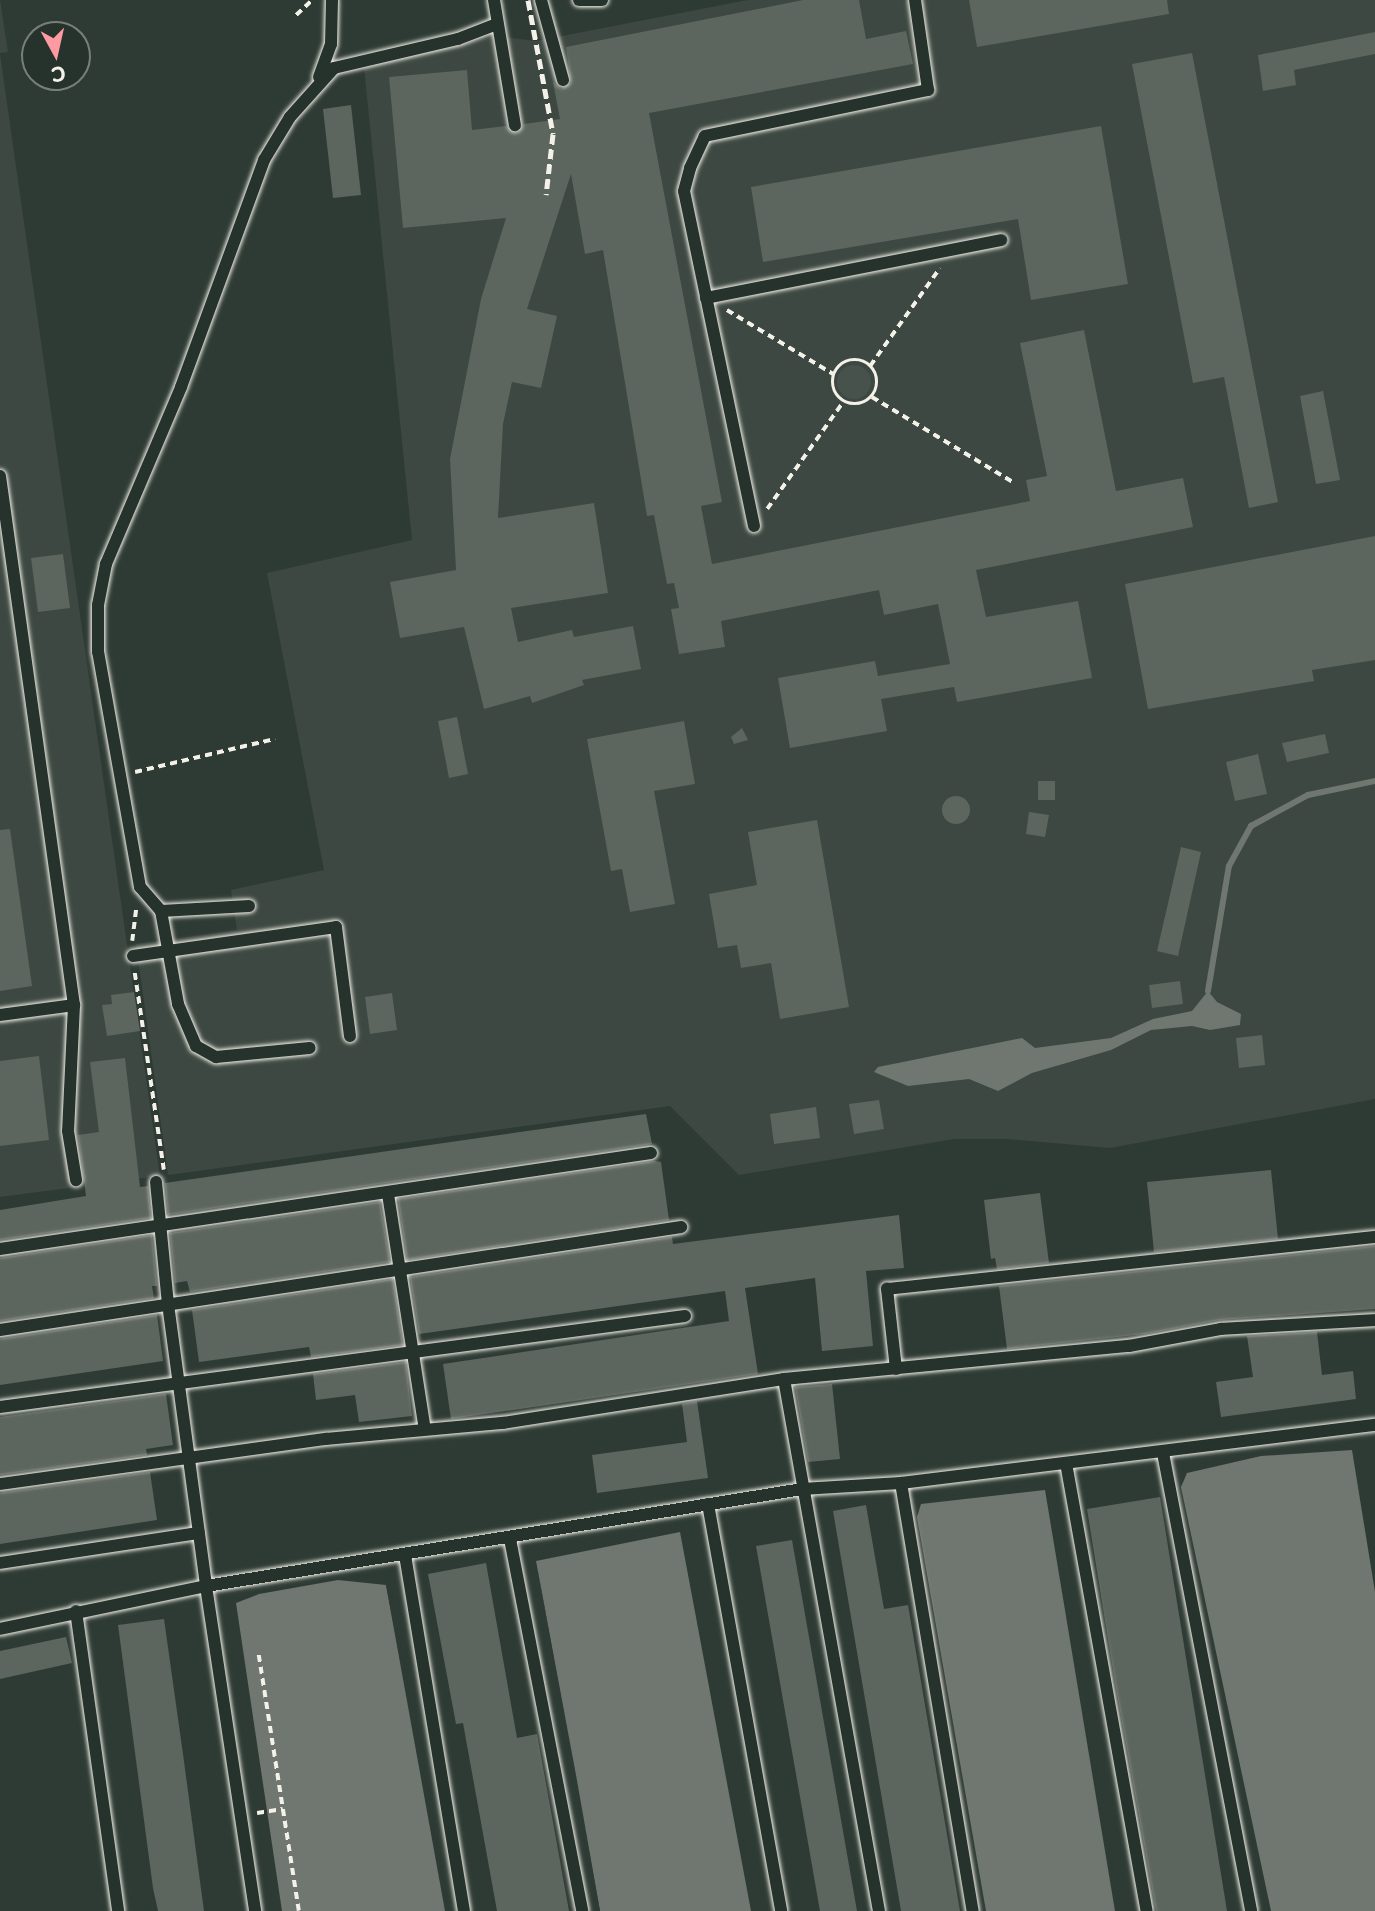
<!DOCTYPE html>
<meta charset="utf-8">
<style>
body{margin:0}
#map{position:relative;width:1375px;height:1911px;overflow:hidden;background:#2e3b34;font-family:"Playpen Sans",sans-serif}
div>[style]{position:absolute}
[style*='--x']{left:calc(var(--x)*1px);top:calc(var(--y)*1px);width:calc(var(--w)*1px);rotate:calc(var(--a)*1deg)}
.built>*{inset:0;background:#3c4841}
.green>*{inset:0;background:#48524c}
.round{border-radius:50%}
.water>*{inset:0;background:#6f7770}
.pier>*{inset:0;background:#2e3b34}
.stream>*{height:6px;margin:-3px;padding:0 3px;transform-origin:3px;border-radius:3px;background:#6f7770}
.building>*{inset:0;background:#5c655e}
.path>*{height:3.5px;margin-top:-1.75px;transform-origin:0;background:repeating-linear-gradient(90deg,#f4f1e8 0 7px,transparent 0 12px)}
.path>.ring{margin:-1.75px;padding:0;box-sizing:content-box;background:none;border:3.5px solid #f4f1e8;border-radius:50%}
.roads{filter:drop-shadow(0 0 2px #f4f1e8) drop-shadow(0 0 2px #f4f1e8)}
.lane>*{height:12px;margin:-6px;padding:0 6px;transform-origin:6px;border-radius:6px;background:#26332d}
.rail>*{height:5px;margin-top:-2.5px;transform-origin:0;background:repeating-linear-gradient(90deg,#f4f1e8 0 10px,transparent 0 15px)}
span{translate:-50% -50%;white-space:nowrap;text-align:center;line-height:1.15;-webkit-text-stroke:5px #26332d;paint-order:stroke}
.north{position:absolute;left:21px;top:21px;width:70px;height:70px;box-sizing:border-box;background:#26332d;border:2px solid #787f78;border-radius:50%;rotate:172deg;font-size:19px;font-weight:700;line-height:28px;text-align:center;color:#f4f1e8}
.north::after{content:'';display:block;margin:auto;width:24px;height:32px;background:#ff9aa2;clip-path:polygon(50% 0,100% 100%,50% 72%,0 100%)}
</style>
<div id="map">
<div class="built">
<i style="clip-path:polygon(0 0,8px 52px,0 53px)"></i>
<i style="clip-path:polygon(748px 0,1375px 0,1375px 1099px,1110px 1148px,1007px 1139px,954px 1139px,739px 1175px,670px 1106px,168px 1175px,136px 944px,237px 930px,231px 890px,324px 870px,267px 573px,412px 540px,364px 67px,497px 36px,536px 41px)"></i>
<i style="clip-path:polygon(0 54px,160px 1176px,0 1197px)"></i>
</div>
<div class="green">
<i class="round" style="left:837px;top:365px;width:34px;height:34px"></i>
</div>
<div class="water">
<i style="clip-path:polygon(1208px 991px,1217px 1002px,1241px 1014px,1240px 1025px,1210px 1030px,1192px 1026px,1151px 1030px,1111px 1050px,1032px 1073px,998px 1091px,969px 1079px,908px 1086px,874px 1072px,878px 1067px,1022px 1038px,1035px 1048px,1111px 1038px,1153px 1019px,1192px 1011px)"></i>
<i style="clip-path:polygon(1352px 1450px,1375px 1592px,1375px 1911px,1271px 1911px,1181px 1487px,1187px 1473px,1261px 1456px)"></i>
<i style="clip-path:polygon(1045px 1490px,1115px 1911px,986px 1911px,917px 1517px,921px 1504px)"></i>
<i style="clip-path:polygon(680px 1532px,751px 1911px,600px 1911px,536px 1561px)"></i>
<i style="clip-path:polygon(338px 1580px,386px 1585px,445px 1911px,282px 1911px,236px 1603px,259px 1594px)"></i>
</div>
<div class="pier">
<i style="clip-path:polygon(536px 1561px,576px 1775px,600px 1911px,597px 1911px)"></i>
<i style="clip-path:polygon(389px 1584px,415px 1723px,448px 1911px,386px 1585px)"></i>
</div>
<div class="stream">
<i style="--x:1208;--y:991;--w:127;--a:-80.5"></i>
<i style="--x:1229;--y:866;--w:46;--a:-61.2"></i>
<i style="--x:1251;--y:826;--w:65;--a:-28.5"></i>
<i style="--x:1308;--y:795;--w:68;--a:-11.8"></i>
</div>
<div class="building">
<i style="clip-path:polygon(803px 0,859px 0,866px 39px,906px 31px,913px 64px,649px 113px,722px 502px,701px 506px,712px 564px,1030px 501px,1026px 480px,1047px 476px,1020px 343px,1084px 330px,1116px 491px,1183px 478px,1193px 527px,976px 570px,986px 617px,1078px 601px,1092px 678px,957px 702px,954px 687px,881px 699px,887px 731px,790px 748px,778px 678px,875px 661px,878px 676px,950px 664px,938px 604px,884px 615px,879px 590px,721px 621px,725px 647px,679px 654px,671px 609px,679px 608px,674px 583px,667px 584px,654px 515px,647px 516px,603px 250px,585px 254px,571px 174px,527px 309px,557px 316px,541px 388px,512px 382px,503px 424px,498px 518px,594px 503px,608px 593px,511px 608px,518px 642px,572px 630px,574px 637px,633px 626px,641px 669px,582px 680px,584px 685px,532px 703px,530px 696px,484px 709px,464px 627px,400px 638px,390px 582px,456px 570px,450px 459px,481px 299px,506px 218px,403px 228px,389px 77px,467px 70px,472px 130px,506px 126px,517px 133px,524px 124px,560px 119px,553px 82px,561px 89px,571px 83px,566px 47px)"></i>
<i style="clip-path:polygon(969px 0,1167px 0,1169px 14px,977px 47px)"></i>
<i style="clip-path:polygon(1375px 32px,1375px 54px,1294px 70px,1296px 85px,1263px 91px,1258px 55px)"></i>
<i style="clip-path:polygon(1192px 53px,1278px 502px,1249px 508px,1224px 377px,1193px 383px,1132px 64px)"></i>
<i style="clip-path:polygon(351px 105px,361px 195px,333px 198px,323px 109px)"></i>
<i style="clip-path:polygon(1101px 126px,1128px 284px,1031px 300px,1018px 219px,763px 262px,751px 187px)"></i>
<i style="clip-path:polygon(1323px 391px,1340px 480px,1316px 484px,1300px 396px)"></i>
<i style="clip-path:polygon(1375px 536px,1375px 660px,1312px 670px,1314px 681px,1148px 709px,1125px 584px)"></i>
<i style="clip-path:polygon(63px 554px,70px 608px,38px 612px,31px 558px)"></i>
<i style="clip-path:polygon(457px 717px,468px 774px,449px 778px,438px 721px)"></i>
<i style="clip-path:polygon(684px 721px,695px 784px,654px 791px,675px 904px,630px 912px,622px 869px,611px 871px,587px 739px)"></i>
<i style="clip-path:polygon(742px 728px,748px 740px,734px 744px,731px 737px)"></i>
<i style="clip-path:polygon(1325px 734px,1329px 753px,1287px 762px,1282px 743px)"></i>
<i style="clip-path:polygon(1258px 754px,1267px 794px,1235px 801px,1226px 762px)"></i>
<i style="clip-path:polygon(1038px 781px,1055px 781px,1055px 800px,1038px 800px)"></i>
<i class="round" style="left:942px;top:796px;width:28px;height:28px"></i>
<i style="clip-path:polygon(1029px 812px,1049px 815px,1045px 837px,1026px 834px)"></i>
<i style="clip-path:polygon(817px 820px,849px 1007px,780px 1019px,771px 963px,741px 968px,737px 945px,718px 948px,709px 894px,757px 885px,748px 832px)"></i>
<i style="clip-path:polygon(10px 829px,32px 986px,0 991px,0 830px)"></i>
<i style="clip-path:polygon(1181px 847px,1201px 852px,1178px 956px,1157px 951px)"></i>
<i style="clip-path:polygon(1180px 981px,1183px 1004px,1152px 1008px,1149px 985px)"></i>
<i style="clip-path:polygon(134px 992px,140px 1031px,107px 1036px,102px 1005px,112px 1004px,111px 995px)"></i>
<i style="clip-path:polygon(392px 993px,397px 1030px,370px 1034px,365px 997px)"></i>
<i style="clip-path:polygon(1262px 1035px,1265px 1065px,1239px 1068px,1236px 1038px)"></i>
<i style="clip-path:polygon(39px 1056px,49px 1140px,0 1146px,0 1061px)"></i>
<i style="clip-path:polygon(125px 1058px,140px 1187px,148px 1186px,151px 1218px,0 1240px,0 1210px,86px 1196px,78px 1135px,99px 1132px,90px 1062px)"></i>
<i style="clip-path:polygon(879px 1100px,884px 1129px,854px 1134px,849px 1104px)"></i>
<i style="clip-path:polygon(816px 1107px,820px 1138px,774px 1144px,770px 1114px)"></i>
<i style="clip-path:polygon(646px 1114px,652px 1144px,168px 1215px,165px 1183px)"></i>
<i style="clip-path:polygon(655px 1161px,661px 1162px,669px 1220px,407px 1260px,398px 1199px)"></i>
<i style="clip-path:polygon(1271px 1170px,1278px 1239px,1154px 1252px,1147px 1182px)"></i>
<i style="clip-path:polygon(1040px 1193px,1049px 1263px,997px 1269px,995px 1258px,991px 1259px,984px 1200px)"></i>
<i style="clip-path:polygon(380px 1202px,390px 1262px,190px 1292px,187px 1281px,175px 1283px,170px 1233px)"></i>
<i style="clip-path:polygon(899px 1215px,904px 1268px,866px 1271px,873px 1346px,822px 1351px,815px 1278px,745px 1288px,758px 1374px,451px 1419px,443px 1364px,729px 1321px,725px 1291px,419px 1334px,410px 1277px,672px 1237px,673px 1244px)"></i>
<i style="clip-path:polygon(152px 1235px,157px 1286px,152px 1286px,154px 1298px,0 1321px,0 1258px)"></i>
<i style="clip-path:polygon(1375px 1246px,1375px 1309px,1220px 1320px,1145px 1334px,1007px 1349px,999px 1286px)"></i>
<i style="clip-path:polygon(393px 1279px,403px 1345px,311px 1357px,309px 1347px,199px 1362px,192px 1310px)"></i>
<i style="clip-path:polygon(157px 1315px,163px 1361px,0 1385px,0 1339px)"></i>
<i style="clip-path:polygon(1317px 1332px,1322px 1375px,1353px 1371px,1356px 1399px,1221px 1417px,1216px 1382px,1253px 1377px,1247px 1336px)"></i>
<i style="clip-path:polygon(406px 1362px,412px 1416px,359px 1422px,355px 1395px,316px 1400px,313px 1374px)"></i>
<i style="clip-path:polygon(832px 1384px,840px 1459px,808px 1462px,795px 1387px)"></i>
<i style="clip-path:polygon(166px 1394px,173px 1445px,146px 1449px,147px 1455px,0 1475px,0 1417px)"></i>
<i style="clip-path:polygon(697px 1401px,708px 1478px,597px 1493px,592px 1455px,687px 1442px,682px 1404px)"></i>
<i style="clip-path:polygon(150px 1472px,157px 1520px,0 1544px,0 1493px)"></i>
<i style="clip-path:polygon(1160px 1497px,1227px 1911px,1156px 1911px,1116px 1688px,1087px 1509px)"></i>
<i style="clip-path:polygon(866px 1505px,884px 1609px,908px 1605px,960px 1911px,901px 1911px,833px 1511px)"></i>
<i style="clip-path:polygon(792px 1540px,857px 1911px,820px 1911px,756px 1546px)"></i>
<i style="clip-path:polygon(486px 1563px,517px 1738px,537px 1734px,569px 1911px,497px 1911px,463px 1723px,456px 1724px,428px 1574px)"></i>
<i style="clip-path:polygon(164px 1619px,183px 1754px,204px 1911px,158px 1911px,153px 1888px,118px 1625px)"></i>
<i style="clip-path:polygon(66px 1637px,72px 1663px,0 1679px,0 1651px)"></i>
</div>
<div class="path">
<i style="--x:296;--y:15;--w:22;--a:-43"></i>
<i style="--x:727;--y:310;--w:124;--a:31.1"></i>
<i class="ring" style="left:833px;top:360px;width:40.5px;height:40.5px"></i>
<i style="--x:870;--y:366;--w:120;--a:-54.5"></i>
<i style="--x:872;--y:397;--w:165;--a:31.1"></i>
<i style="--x:767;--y:509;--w:131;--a:-54.6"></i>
<i style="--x:135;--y:772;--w:144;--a:-13.3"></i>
<i style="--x:132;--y:941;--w:34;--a:-83"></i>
<i style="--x:135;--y:973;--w:199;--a:81.6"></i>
<i style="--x:259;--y:1655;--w:259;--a:81.1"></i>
<i style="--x:257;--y:1813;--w:26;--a:-9"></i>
</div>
<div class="roads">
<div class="lane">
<i style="--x:494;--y:0;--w:127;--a:80.5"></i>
<i style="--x:541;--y:0;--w:83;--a:74.6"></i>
<i style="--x:579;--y:0;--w:23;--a:0"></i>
<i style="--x:319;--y:77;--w:35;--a:-70"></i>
<i style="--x:331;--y:44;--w:44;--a:-88.7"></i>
<i style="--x:706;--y:298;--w:301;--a:-11.1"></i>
<i style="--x:0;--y:476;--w:534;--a:82.04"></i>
<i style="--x:74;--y:1005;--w:126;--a:92.7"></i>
<i style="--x:68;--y:1131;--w:50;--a:80.7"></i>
<i style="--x:754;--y:526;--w:342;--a:-101.8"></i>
<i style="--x:684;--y:191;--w:24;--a:-75"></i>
<i style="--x:690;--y:168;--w:35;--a:-65"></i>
<i style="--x:705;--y:136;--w:228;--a:-11.7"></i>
<i style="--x:928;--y:90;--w:91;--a:-98.2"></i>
<i style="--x:249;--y:906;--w:88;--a:176.7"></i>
<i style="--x:161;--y:911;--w:32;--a:-131"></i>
<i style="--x:140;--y:887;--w:239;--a:-100.1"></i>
<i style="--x:98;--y:652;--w:47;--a:-90"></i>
<i style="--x:98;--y:605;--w:42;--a:-79"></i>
<i style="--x:106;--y:564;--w:192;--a:-67"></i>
<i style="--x:181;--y:387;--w:242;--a:-69.9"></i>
<i style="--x:264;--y:160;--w:50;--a:-58.8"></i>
<i style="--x:290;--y:117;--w:66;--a:-48.1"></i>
<i style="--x:334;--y:68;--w:127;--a:-13.2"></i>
<i style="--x:458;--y:39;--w:42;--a:-21"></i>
<i style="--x:161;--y:911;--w:95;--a:79.6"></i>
<i style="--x:178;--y:1004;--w:46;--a:66.8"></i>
<i style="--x:196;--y:1046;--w:23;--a:29"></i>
<i style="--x:216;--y:1057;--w:94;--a:-5.5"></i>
<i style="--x:133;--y:956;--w:205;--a:-8.1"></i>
<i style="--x:336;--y:927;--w:110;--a:82.7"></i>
<i style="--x:0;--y:1015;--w:75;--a:-7.7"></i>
<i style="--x:156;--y:1182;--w:123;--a:84.4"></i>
<i style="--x:168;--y:1304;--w:285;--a:82.3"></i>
<i style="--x:206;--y:1586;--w:329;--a:81.4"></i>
<i style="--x:388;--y:1194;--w:238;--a:81.1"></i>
<i style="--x:0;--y:1249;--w:658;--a:-8.39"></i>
<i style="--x:0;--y:1330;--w:689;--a:-8.6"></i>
<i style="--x:896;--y:1369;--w:81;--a:-96.4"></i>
<i style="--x:887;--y:1289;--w:491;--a:-6.1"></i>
<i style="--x:784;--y:1379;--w:540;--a:79.88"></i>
<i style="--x:0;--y:1407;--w:691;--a:-7.57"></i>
<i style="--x:1163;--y:1453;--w:466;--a:79.1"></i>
<i style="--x:1066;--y:1463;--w:455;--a:79.8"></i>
<i style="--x:901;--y:1483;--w:434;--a:80.5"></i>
<i style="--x:0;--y:1484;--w:329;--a:-7.9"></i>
<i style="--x:326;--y:1439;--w:178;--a:-5.2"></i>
<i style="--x:503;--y:1423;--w:284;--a:-8.9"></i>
<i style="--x:784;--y:1379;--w:347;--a:-5.5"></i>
<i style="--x:1129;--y:1346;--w:94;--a:-10.5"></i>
<i style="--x:1221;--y:1329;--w:154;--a:-3.3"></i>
<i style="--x:708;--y:1504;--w:413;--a:79.8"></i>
<i style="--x:510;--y:1539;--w:379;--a:79"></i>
<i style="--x:405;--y:1555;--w:361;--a:80.6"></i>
<i style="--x:0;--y:1563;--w:201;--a:-8.6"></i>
<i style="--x:76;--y:1611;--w:303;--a:82"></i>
<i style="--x:0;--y:1629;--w:210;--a:-11.8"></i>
<i style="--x:206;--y:1586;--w:604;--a:-9.24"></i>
<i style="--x:802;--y:1489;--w:99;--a:-3.5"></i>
<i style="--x:901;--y:1483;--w:478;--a:-7"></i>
</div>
</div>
<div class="rail">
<i style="--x:528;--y:0;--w:136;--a:79.4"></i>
<i style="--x:553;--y:134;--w:61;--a:96.5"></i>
</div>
<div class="north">С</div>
</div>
